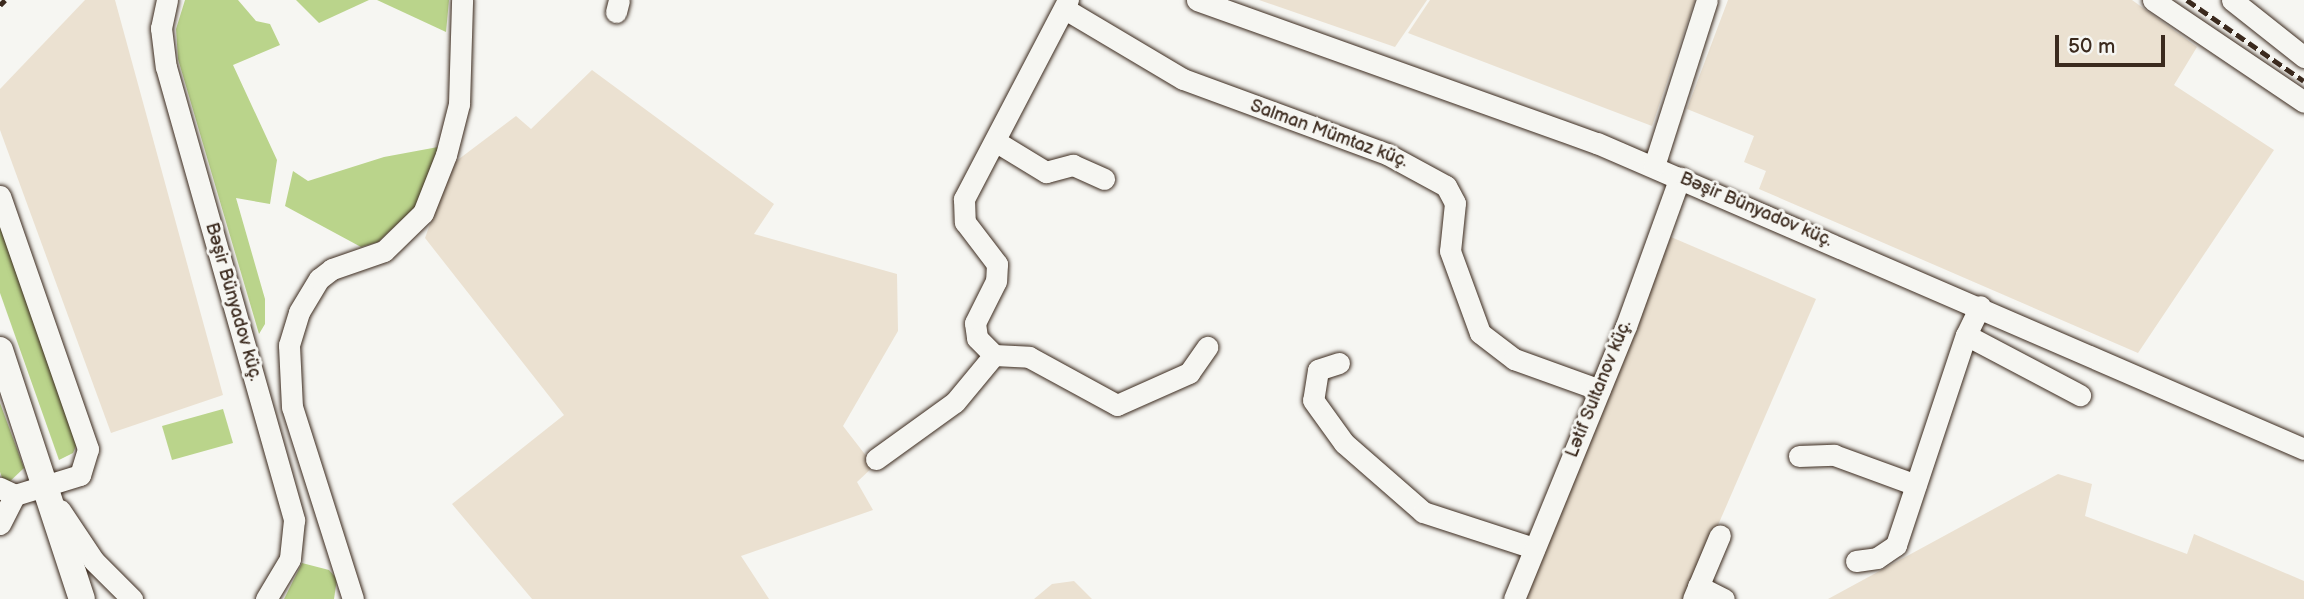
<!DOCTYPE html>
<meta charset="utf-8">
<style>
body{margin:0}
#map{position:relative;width:2304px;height:599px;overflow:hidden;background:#f6f6f2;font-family:"Balsamiq Sans",sans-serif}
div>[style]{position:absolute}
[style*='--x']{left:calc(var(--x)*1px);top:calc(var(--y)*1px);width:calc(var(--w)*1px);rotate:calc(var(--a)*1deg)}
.built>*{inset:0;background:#ebe1d1}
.green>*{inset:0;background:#bad48b}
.roads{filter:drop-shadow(0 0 2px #3b2a1e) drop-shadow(0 0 2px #3b2a1e)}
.minor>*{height:21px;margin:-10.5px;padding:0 10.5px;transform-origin:10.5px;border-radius:10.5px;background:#f6f6f2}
.major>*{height:26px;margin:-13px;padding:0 13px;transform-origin:13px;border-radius:13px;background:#f6f6f2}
.rail>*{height:4.5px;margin-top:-2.25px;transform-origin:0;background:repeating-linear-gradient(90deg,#3b2a1e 0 10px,transparent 0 15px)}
span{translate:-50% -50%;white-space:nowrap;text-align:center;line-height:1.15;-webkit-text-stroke:6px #f6f6f2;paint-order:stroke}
.street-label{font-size:18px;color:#3b2a1e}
.scale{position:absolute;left:2055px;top:35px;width:110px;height:32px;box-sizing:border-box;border:4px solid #3b2a1e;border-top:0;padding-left:9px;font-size:21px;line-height:24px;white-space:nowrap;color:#3b2a1e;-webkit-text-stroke:5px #f6f6f2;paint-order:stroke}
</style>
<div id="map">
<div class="built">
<i style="clip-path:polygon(85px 0,115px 0,223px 395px,111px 433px,0 130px,0 89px)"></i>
<i style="clip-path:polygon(1259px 0,1427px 0,1395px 47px)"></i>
<i style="clip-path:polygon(1430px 0,1695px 0,1652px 126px,1408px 33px)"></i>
<i style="clip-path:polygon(1728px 0,2132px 0,2197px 47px,2174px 85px,2274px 150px,2138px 353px,1759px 189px,1766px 171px,1744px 162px,1754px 136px,1687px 109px)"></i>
<i style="clip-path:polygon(592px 70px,774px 204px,754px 234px,897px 274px,898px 331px,843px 426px,874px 466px,857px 482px,873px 510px,741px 556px,769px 599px,532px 599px,452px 504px,564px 415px,425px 238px,451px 165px,516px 116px,531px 129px)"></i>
<i style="clip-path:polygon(1671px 237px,1816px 299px,1686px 599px,1525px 599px)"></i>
<i style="clip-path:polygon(2058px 474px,2092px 484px,2085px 516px,2187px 554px,2194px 534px,2304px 581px,2304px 599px,1828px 599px)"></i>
<i style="clip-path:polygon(1074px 581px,1092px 599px,1034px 599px,1052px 584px)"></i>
</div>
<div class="green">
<i style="clip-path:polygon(185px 0,238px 0,256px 21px,270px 24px,280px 45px,233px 65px,277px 160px,270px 204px,236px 198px,265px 299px,265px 324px,259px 334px,178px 59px,176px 29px)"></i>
<i style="clip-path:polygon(296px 0,369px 0,319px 23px)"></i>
<i style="clip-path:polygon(377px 0,449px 0,446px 32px)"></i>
<i style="clip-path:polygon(438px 147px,416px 206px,378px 242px,361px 247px,285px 206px,293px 171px,308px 181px,384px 157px)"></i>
<i style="clip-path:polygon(0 221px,79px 439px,73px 453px,59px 460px,0 293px)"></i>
<i style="clip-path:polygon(0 403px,24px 468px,5px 486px,0 472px)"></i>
<i style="clip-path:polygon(223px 409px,233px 443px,172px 460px,162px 426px)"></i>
<i style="clip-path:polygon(302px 563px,329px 570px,337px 579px,334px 599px,284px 599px)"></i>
</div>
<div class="roads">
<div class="minor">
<i style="--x:167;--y:0;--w:29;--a:102"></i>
<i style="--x:161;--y:28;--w:39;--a:83"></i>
<i style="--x:166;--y:67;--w:471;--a:74.2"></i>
<i style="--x:294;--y:520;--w:39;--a:96"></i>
<i style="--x:290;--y:559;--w:47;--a:121"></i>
<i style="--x:1068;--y:0;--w:225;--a:117.6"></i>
<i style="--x:964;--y:199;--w:23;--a:88"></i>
<i style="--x:965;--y:222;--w:53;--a:52.7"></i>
<i style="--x:997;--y:264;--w:17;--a:93"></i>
<i style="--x:996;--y:281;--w:47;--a:116.6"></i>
<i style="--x:975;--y:323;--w:15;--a:82"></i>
<i style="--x:977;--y:338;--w:24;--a:45"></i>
<i style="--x:994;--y:355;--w:35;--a:3"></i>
<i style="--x:1029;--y:357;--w:100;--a:28.6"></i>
<i style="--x:1117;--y:405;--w:79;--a:-24"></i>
<i style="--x:1189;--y:373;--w:32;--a:-55"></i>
<i style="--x:1197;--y:0;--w:425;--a:19.7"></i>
<i style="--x:1597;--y:143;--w:770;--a:23.4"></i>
<i style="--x:2153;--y:0;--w:182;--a:34"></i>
<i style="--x:2232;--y:0;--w:92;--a:38.4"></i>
<i style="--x:1065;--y:9;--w:137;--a:30.7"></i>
<i style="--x:1183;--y:79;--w:217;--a:20.2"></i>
<i style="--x:1387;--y:154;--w:67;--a:28.5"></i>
<i style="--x:1446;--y:186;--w:19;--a:62"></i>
<i style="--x:1455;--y:203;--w:48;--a:95.9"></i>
<i style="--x:1450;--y:251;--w:87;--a:69.9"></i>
<i style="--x:1480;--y:333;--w:43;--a:37.4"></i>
<i style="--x:1514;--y:359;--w:91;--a:19.8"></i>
<i style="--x:616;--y:12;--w:12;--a:-76"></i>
<i style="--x:995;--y:141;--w:60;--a:31.3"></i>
<i style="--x:1046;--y:172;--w:28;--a:-15"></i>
<i style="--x:1073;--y:165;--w:34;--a:24"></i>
<i style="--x:1654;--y:166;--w:174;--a:-72.3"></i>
<i style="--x:0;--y:196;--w:268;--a:70.8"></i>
<i style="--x:88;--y:449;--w:27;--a:107"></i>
<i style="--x:80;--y:475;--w:68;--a:162.9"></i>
<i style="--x:15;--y:495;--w:17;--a:-155"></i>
<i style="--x:1966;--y:335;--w:129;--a:27.8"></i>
<i style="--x:1339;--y:363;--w:22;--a:162"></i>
<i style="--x:1318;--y:370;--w:30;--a:99"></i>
<i style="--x:1313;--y:400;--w:53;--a:54.2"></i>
<i style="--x:1344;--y:443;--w:105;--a:41.1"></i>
<i style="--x:1423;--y:512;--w:117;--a:18"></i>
<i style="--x:1799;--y:456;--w:35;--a:-2"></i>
<i style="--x:1834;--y:455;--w:87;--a:20.1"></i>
<i style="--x:876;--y:459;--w:97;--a:-35.8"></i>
<i style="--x:955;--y:402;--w:61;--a:-50.3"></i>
<i style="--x:60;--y:510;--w:61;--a:56.3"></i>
<i style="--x:94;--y:561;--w:54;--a:45"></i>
<i style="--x:0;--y:524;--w:33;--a:-63"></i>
<i style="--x:1856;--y:561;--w:21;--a:-8"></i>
<i style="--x:1877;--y:558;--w:23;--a:-34"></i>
<i style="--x:1896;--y:545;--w:221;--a:-71.6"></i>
<i style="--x:1966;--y:335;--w:32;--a:-64"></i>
<i style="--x:1698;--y:586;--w:29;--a:27"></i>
<i style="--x:353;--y:599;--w:201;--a:-107.6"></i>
<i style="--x:292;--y:407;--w:62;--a:-92.8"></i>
<i style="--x:289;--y:345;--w:34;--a:-73"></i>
<i style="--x:299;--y:312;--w:39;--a:-59"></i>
<i style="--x:319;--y:279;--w:16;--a:-38"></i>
<i style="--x:332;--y:269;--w:55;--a:-19.1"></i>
<i style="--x:384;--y:251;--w:54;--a:-44.3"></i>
<i style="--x:423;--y:213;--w:62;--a:-68.4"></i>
<i style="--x:446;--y:155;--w:53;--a:-75.7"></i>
<i style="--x:459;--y:104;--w:104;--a:-88.3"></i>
<i style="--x:1514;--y:599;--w:295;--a:-67.7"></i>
<i style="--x:1626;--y:326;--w:158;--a:-70.1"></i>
<i style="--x:1693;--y:599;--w:69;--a:-67.1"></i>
</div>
<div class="major">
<i style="--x:0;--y:350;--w:262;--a:71.8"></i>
</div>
</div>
<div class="rail">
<i style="--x:2187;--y:0;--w:142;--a:34.7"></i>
<i style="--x:0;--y:5;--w:7;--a:-45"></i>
</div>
<div class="street-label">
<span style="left:1329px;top:134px;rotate:20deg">Salman Mümtaz küç.</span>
<span style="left:1756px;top:210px;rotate:23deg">Bəşir Bünyadov küç.</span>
<span style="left:233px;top:302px;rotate:74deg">Bəşir Bünyadov küç.</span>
<span style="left:1599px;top:389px;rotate:-68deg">Lətif Sultanov küç.</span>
</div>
<div class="scale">50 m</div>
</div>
